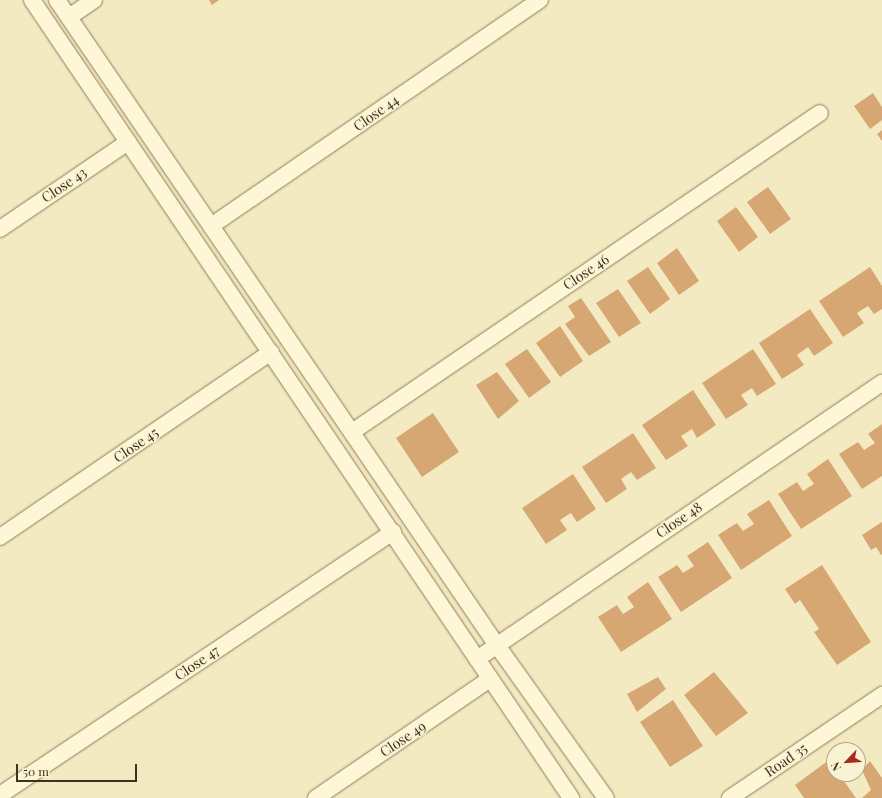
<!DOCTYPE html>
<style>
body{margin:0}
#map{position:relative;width:882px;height:798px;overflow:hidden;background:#f4eac2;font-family:"Playfair Display",serif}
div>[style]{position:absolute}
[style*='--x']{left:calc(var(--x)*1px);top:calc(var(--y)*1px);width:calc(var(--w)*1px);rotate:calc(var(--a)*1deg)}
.building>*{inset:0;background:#d7a773}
.roads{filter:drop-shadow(0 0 1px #917c56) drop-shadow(0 0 1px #917c56)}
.minor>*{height:16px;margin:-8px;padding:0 8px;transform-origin:8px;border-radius:8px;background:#fdf6d7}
span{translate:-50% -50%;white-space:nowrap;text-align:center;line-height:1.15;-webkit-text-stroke:3px #faf3d3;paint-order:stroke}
.street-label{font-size:14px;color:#3e311d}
.north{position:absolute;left:826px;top:742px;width:40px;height:40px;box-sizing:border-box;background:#faf3d3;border:1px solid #afa58a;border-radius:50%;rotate:245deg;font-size:11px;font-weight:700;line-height:16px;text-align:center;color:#3e311d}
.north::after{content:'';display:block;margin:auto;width:14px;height:18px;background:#a82c1e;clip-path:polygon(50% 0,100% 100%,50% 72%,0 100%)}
.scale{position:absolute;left:16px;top:764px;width:121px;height:18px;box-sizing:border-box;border:2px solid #3e311d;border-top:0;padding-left:5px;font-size:12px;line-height:14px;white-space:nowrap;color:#3e311d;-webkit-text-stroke:3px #faf3d3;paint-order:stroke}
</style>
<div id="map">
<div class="building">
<i style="clip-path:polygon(209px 0,219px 0,212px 5px)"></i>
<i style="clip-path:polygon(873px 93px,882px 107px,882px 120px,870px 129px,854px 106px)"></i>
<i style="clip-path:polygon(882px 130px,882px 141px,877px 134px)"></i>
<i style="clip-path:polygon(768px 187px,791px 219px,770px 234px,747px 202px)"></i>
<i style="clip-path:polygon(736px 207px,758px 237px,739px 252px,717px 221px)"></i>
<i style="clip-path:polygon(677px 248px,699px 281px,679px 295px,657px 263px)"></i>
<i style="clip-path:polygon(648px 267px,670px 299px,650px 314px,627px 281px)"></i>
<i style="clip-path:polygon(870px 267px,882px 286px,882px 309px,874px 314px,868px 306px,857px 313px,864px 323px,843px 337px,819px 301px)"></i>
<i style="clip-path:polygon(618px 289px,641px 323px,619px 337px,596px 303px)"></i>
<i style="clip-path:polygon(581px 298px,611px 342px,589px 356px,565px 324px,575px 317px,568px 306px)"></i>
<i style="clip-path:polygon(810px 309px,833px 343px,814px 356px,808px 347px,797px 355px,804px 365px,782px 379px,759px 343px)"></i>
<i style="clip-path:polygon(560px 326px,583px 361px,560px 377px,536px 343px)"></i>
<i style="clip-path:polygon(527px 349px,551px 382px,529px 398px,505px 364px)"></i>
<i style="clip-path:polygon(753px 349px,776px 384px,757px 396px,752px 388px,741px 395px,748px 405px,726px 419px,702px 383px)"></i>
<i style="clip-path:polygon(497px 372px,519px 401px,498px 419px,476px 385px)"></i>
<i style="clip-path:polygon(693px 390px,716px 425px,697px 438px,692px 429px,681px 436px,688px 446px,666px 460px,642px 425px)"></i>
<i style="clip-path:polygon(433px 413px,459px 452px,422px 477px,396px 438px)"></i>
<i style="clip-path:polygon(882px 424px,882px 476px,862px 489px,839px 454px,858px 442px,864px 450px,875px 443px,868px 434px)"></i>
<i style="clip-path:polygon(633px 433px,656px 468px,637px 480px,631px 472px,621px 479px,627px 489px,606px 503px,582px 467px)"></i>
<i style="clip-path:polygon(828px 459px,852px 496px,801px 529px,778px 494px,797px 482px,803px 491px,814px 484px,807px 474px)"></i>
<i style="clip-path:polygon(573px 474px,596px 509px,577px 522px,571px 513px,560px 520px,567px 530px,546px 544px,522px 508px)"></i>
<i style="clip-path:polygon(769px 500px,792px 536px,741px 570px,718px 535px,737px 523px,743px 531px,754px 524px,747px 514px)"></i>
<i style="clip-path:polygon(882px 522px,882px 554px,881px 555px,876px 547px,871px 550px,862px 535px)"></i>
<i style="clip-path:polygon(708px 542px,732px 578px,681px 612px,658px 577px,677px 565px,683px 573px,694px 566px,687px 556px)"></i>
<i style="clip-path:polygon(822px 565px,871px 642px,837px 665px,814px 632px,819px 629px,800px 600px,795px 604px,785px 589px)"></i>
<i style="clip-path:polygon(648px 582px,672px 619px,621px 652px,598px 617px,617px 605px,623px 614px,634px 607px,627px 597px)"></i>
<i style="clip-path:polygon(714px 672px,748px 713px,716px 736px,684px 695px)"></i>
<i style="clip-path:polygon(658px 677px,666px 689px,637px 712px,627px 694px)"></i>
<i style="clip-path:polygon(673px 700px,703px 746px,670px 767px,640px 722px)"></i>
<i style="clip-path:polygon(829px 760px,834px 774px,839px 774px,856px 798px,804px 798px,795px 785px)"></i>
<i style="clip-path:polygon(870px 761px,882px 778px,882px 798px,862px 798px,871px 790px,862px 770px)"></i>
</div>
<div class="roads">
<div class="minor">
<i style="--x:32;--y:0;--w:963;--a:55.96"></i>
<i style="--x:57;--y:0;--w:779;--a:55.72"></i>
<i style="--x:496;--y:644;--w:189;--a:54.5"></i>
<i style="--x:69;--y:17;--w:30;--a:-34"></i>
<i style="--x:211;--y:226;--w:399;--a:-34.5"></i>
<i style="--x:0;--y:229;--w:155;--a:-34.2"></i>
<i style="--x:352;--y:432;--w:566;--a:-34.28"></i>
<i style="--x:0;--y:537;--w:328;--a:-34.3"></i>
<i style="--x:477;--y:659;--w:490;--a:-34.3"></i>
<i style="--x:0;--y:795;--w:473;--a:-33.8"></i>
<i style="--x:316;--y:798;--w:211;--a:-34.4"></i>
<i style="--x:730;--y:798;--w:184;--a:-34.1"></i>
</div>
</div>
<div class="street-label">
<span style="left:376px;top:113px;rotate:-35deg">Close 44</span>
<span style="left:64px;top:185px;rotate:-34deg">Close 43</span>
<span style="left:586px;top:272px;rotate:-34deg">Close 46</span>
<span style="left:136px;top:445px;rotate:-34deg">Close 45</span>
<span style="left:679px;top:520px;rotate:-34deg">Close 48</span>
<span style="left:197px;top:663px;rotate:-34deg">Close 47</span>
<span style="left:403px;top:739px;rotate:-34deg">Close 49</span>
<span style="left:786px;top:760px;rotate:-34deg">Road 35</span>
</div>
<div class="north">N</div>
<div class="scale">50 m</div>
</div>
